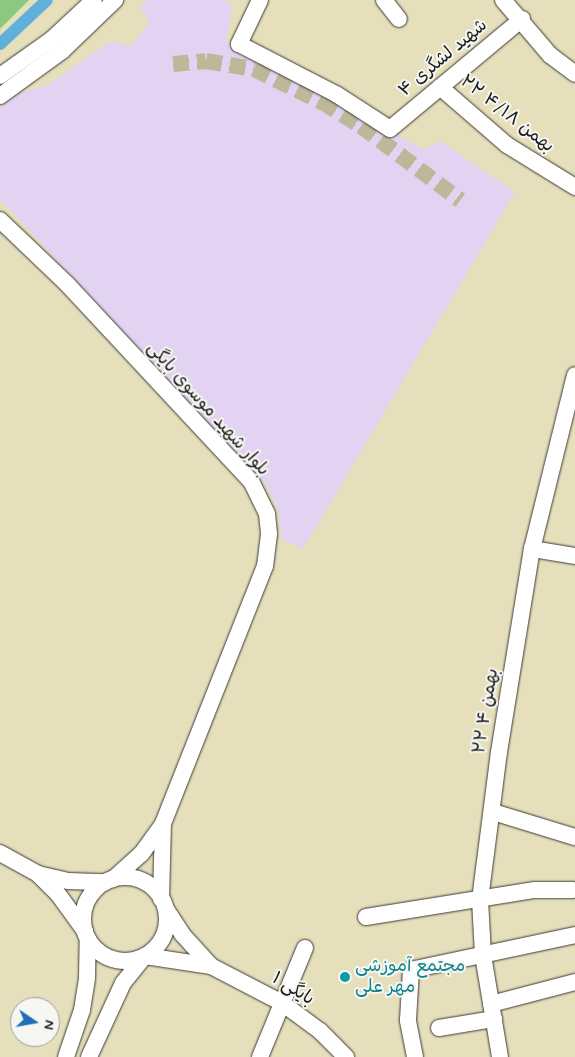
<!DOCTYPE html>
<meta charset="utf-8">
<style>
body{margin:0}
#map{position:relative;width:575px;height:1057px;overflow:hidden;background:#e6dfbb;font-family:Mynerve,"Playpen Sans Arabic",sans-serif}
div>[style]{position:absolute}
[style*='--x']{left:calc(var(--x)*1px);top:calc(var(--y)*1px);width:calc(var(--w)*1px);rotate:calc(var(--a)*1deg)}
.built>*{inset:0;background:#e3d3f2}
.green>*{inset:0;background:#8bc980}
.canal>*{height:12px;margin:-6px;padding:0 6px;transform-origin:6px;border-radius:6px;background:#5fb0da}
.minor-tunnel>*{height:16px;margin-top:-8px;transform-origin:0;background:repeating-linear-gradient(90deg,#beb89b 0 16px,transparent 0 24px)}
.roads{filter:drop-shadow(0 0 1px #3a3934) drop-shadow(0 0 1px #3a3934)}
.minor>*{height:16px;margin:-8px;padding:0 8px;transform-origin:8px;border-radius:8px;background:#fff}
.minor>.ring{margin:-8px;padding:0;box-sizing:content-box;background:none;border:16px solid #fff;border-radius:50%}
.dots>*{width:14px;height:14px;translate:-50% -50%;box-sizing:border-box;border:2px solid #f6f6f2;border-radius:50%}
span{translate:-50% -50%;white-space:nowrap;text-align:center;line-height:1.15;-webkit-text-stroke:4px #f6f6f2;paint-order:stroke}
.street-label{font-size:18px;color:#1c1c1c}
.culture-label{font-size:18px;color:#0d838f}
.left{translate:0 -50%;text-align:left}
.north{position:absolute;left:10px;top:997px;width:50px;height:50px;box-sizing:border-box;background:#f6f6f2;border:1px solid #9f9f9c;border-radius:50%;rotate:102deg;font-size:14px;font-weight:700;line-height:20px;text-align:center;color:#1c1c1c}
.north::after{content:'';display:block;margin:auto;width:18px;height:22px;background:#1f6fb2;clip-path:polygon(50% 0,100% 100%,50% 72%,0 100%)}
</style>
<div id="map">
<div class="built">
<i style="clip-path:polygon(147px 0,224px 0,233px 6px,226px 41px,423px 149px,440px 141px,515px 192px,303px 549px,282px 539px,278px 509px,266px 485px,0 199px,0 108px,17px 94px,48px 85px,105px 45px,114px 41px,130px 47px,150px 22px,140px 6px)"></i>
</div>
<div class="green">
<i style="clip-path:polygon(0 0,29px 0,0 29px)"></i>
</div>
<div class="canal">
<i style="--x:0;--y:44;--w:64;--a:-43.1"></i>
</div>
<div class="minor-tunnel">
<i style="--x:173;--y:64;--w:33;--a:-5"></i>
<i style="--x:206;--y:61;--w:49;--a:9.5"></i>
<i style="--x:254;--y:69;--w:76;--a:25.9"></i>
<i style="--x:322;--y:102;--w:46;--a:31.6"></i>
<i style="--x:361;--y:126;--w:124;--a:36.8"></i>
</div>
<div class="roads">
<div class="minor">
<i style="--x:260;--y:0;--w:49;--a:115.5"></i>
<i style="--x:239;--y:44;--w:109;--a:27.3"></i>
<i style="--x:336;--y:94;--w:64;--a:32.9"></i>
<i style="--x:390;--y:129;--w:172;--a:-39.8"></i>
<i style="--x:384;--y:0;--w:24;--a:52"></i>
<i style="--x:503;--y:0;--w:72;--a:49.5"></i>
<i style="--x:550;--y:55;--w:31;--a:37"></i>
<i style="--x:0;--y:76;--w:64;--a:-35.4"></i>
<i style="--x:52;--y:39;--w:57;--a:-42.9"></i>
<i style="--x:440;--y:87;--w:89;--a:40.9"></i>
<i style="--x:507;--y:145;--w:80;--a:31.7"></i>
<i style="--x:0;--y:96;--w:77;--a:-36"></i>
<i style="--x:62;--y:51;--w:74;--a:-43.9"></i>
<i style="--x:0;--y:220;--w:93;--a:43.7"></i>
<i style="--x:67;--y:284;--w:270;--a:47"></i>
<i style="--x:251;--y:481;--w:37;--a:64"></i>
<i style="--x:267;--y:514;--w:20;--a:84"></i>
<i style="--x:269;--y:534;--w:32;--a:97"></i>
<i style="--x:265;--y:566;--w:277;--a:111.6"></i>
<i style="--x:163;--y:824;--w:37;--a:126"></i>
<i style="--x:141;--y:854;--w:38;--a:138"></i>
<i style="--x:532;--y:549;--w:44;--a:9.2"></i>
<i style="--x:493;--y:812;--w:86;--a:17"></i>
<i style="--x:0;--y:853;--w:43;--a:28.9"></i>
<i style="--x:38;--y:874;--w:28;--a:45"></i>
<i style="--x:58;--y:894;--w:46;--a:53.9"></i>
<i style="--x:38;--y:874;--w:31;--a:13"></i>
<i style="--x:68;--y:881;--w:37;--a:2"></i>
<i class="ring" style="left:83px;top:877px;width:68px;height:68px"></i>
<i style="--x:161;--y:899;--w:75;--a:-88.5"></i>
<i style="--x:166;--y:909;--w:30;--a:57"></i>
<i style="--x:182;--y:934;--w:43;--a:47.8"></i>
<i style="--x:366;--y:917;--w:171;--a:-9.1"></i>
<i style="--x:535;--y:890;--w:38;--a:0"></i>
<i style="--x:491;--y:1004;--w:87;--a:-14.7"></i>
<i style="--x:439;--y:1028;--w:56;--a:-9.3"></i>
<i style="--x:66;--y:1057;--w:50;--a:-71.2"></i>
<i style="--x:82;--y:1010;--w:32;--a:-81"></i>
<i style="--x:87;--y:978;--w:39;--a:-89"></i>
<i style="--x:89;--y:1057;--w:81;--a:-65.3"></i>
<i style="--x:123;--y:983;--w:35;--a:-51"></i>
<i style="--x:145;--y:956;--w:67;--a:8.6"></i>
<i style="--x:211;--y:966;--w:80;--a:27.5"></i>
<i style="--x:282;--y:1003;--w:47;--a:36.4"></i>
<i style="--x:320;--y:1031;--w:37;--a:45"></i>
<i style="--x:260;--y:1057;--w:118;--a:-67.6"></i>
<i style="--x:415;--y:1057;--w:38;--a:-101"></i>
<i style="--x:408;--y:1020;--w:50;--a:-86.6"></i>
<i style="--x:411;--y:970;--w:168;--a:-12"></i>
<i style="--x:500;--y:1057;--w:103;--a:-99.5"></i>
<i style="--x:483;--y:955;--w:55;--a:-93.1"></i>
<i style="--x:480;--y:900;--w:149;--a:-82.7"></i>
<i style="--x:499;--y:752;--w:206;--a:-80.8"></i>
<i style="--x:532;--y:549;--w:179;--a:-76.1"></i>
</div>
</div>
<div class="dots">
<i style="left:345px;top:977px;background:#0f9aa8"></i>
</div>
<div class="street-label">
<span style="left:443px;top:58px;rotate:-40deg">شهید لشگری ۴</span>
<span style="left:507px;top:114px;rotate:38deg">۲۲ بهمن ۴/۱۸</span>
<span style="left:208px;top:409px;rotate:48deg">بلوار شهید موسوی بایگی</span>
<span style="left:486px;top:711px;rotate:-81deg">۲۲ بهمن ۴</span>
<span style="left:293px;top:989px;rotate:32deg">بایگی ۱</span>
</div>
<div class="culture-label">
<span class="left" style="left:355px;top:977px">مجتمع آموزشی<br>مهر علی</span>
</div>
<div class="north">N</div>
</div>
